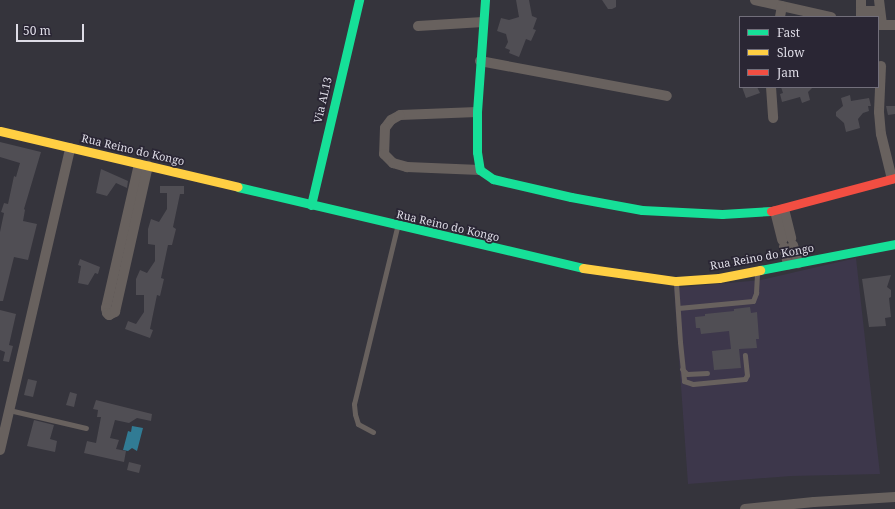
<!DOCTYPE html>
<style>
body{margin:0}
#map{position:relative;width:895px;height:509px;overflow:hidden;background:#35343c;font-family:"Noto Serif",serif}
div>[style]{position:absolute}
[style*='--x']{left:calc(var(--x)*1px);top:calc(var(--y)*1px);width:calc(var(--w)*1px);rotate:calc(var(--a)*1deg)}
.built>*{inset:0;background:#3d374b}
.water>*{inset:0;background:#317b94}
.building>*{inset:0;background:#504e54}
.lane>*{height:5px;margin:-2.5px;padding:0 2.5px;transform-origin:2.5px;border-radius:2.5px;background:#68615e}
.street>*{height:10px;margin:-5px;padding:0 5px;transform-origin:5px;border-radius:5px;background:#68615e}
.fast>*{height:9px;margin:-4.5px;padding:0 4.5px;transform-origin:4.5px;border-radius:4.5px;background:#16e098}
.slow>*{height:9px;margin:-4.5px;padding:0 4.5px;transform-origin:4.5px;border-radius:4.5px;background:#ffcf43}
.jam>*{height:9px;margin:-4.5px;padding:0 4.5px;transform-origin:4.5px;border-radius:4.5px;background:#f24e42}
span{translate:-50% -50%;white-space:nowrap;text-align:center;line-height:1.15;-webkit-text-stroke:3.5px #2a2634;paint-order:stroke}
.street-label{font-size:11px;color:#dedce6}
.legend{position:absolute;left:739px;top:16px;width:140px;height:72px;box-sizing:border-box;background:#2a2634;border:1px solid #726f7b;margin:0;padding:5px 7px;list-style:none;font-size:12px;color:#dedce6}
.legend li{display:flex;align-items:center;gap:8px;height:20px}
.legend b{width:20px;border:1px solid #726f7b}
.scale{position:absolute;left:16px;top:24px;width:68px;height:18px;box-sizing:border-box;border:2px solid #dedce6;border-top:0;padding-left:5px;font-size:12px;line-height:14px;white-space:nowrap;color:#dedce6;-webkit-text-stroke:3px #2a2634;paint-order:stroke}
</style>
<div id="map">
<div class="built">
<i style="clip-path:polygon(856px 258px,880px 474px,791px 476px,688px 484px,674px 288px,761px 280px)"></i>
</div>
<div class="water">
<i style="clip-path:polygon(132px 426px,143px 428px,137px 451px,132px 448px,128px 451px,123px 450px,128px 431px,131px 432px)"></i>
</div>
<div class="building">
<i style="clip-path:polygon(516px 0,529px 0,532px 16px,537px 18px,533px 29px,536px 30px,531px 41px,526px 39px,519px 57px,509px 53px,510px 50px,505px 48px,508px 42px,506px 34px,497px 31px,501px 18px,509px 20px,519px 17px)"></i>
<i style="clip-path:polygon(602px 0,616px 0,616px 7px,612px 9px,608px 9px)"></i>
<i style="clip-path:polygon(742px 87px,757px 87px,760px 93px,746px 98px)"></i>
<i style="clip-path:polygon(781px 87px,813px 87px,808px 92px,810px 100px,802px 103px,800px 97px,782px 102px,780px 94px,783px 93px)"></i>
<i style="clip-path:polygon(850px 95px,851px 101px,869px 98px,871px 106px,868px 106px,869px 111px,863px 113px,858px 119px,860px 128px,846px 132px,844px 123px,836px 116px,836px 112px,843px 106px,841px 98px)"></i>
<i style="clip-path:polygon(886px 106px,895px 106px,895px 114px,888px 115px)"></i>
<i style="clip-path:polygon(0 142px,41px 152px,24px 209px,25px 210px,23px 221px,37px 224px,28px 260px,14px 257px,3px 301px,0 301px,0 232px,4px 213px,1px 212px,4px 203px,8px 204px,14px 176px,16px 177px,20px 163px,0 157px)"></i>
<i style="clip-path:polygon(101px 169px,128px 181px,127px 188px,116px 183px,107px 196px,96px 193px)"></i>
<i style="clip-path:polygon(160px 186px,184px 186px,184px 194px,180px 194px,173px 227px,176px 229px,172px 245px,168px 245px,161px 278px,164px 279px,160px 296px,157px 295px,150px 329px,153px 330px,150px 338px,125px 329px,128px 321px,136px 324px,144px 312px,144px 295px,136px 295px,136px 279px,140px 270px,147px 273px,155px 261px,155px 245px,148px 244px,148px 229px,151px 219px,159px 222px,167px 209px,167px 193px,160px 193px)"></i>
<i style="clip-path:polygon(80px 259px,100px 267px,98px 274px,95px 273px,88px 285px,78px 283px,81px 266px,78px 265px)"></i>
<i style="clip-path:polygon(891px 275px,887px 287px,891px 290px,891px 297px,889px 298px,891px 317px,885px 318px,886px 326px,869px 327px,862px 279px)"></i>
<i style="clip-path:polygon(750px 307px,751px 313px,757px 312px,759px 339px,756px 339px,757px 348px,739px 349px,741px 368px,714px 370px,712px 351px,731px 349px,729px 331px,701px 334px,700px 328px,696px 328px,695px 317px,705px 316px,705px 314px,734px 311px,734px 309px)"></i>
<i style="clip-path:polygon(0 310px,16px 314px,9px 345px,13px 346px,9px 362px,3px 361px,5px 352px,0 350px)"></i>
<i style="clip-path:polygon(28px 379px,37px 381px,33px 397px,24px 395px)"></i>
<i style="clip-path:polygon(70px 392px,77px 394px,74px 407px,66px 405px)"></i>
<i style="clip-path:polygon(96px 400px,152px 414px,151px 421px,137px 418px,129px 423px,115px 420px,110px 438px,119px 440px,116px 449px,126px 451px,124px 462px,84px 453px,87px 441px,96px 443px,101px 417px,97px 417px,98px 410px,93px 409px)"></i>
<i style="clip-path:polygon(34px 420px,54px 425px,50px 439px,57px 441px,55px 452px,27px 446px)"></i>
<i style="clip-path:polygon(129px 462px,141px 465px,139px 473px,127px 470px)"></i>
</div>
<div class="lane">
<i style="--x:676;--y:283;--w:59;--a:86.1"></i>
<i style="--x:680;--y:342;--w:39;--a:84"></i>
<i style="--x:684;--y:381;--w:9;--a:18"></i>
<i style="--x:693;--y:384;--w:52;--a:-5.5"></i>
<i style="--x:745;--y:379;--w:4;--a:-63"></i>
<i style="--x:747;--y:375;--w:20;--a:-96"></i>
<i style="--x:678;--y:308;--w:75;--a:-5.3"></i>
<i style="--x:753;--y:301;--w:9;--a:-69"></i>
<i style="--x:756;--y:293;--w:21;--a:-87"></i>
<i style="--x:682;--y:369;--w:7;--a:45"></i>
<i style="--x:687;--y:374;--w:20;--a:-3"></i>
<i style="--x:9;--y:410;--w:79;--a:13.2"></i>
<i style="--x:373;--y:432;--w:17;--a:-152"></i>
<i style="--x:358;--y:424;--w:10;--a:-107"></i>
<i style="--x:355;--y:414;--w:10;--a:-96"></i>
<i style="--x:354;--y:404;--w:182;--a:-76.3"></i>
</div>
<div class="street">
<i style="--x:755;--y:0;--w:78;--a:12.6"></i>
<i style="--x:861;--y:0;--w:17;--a:90"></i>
<i style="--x:879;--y:0;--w:25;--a:83"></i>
<i style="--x:861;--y:11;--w:19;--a:0"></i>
<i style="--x:780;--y:17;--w:11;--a:-80"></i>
<i style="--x:878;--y:25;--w:17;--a:0"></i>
<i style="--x:418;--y:26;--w:65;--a:-3.5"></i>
<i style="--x:480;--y:61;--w:190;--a:10.6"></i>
<i style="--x:881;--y:66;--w:46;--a:92.5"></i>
<i style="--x:879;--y:112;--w:22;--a:85"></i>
<i style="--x:881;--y:134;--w:46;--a:76.3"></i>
<i style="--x:771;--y:87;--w:31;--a:86"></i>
<i style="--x:477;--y:112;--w:77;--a:177.8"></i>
<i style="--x:400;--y:115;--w:10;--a:151"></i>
<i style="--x:391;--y:120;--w:10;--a:127"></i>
<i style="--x:385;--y:128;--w:26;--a:92"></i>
<i style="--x:384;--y:154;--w:13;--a:45"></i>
<i style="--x:393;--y:163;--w:15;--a:16"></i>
<i style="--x:407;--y:167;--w:73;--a:2.4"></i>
<i style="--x:139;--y:164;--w:148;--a:102.9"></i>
<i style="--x:106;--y:308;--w:5;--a:79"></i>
<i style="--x:107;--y:313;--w:3;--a:45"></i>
<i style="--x:109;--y:315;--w:7;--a:-27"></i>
<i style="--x:115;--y:312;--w:150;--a:-77.3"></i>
<i style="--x:784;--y:209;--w:30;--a:76"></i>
<i style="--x:775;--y:211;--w:30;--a:76"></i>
<i style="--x:793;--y:245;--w:19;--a:74"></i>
<i style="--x:784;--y:247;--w:18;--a:77"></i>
<i style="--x:0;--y:450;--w:310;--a:-76.9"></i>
<i style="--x:745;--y:509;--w:69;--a:-5.8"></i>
<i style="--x:814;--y:502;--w:81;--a:-3.5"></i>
</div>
<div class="fast">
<i style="--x:485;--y:0;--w:112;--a:94.1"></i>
<i style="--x:477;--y:112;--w:40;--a:90"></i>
<i style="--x:477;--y:152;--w:18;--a:81"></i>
<i style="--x:480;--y:170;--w:16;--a:35"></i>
<i style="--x:493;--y:179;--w:80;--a:13"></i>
<i style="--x:571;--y:197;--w:72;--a:10.4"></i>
<i style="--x:642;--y:210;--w:80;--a:2.9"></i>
<i style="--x:722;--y:214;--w:49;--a:-3.5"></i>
<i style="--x:238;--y:187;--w:354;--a:13.2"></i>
<i style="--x:311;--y:205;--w:211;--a:-76.8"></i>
<i style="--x:760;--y:270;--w:137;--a:-10.9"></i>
</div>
<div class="slow">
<i style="--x:0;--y:131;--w:244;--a:13.2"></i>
<i style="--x:583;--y:268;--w:94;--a:8"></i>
<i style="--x:676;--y:281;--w:43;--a:-4"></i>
<i style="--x:719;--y:278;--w:42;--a:-11"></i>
</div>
<div class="jam">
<i style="--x:771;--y:211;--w:128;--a:-14.9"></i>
</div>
<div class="street-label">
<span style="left:323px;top:100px;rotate:-77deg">Via AL13</span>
<span style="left:133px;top:150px;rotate:13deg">Rua Reino do Kongo</span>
<span style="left:448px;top:226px;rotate:13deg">Rua Reino do Kongo</span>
<span style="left:762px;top:257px;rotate:-10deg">Rua Reino do Kongo</span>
</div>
<ul class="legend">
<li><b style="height:5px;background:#16e098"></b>Fast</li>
<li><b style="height:5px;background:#ffcf43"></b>Slow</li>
<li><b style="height:5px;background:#f24e42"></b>Jam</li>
</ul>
<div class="scale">50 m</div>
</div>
